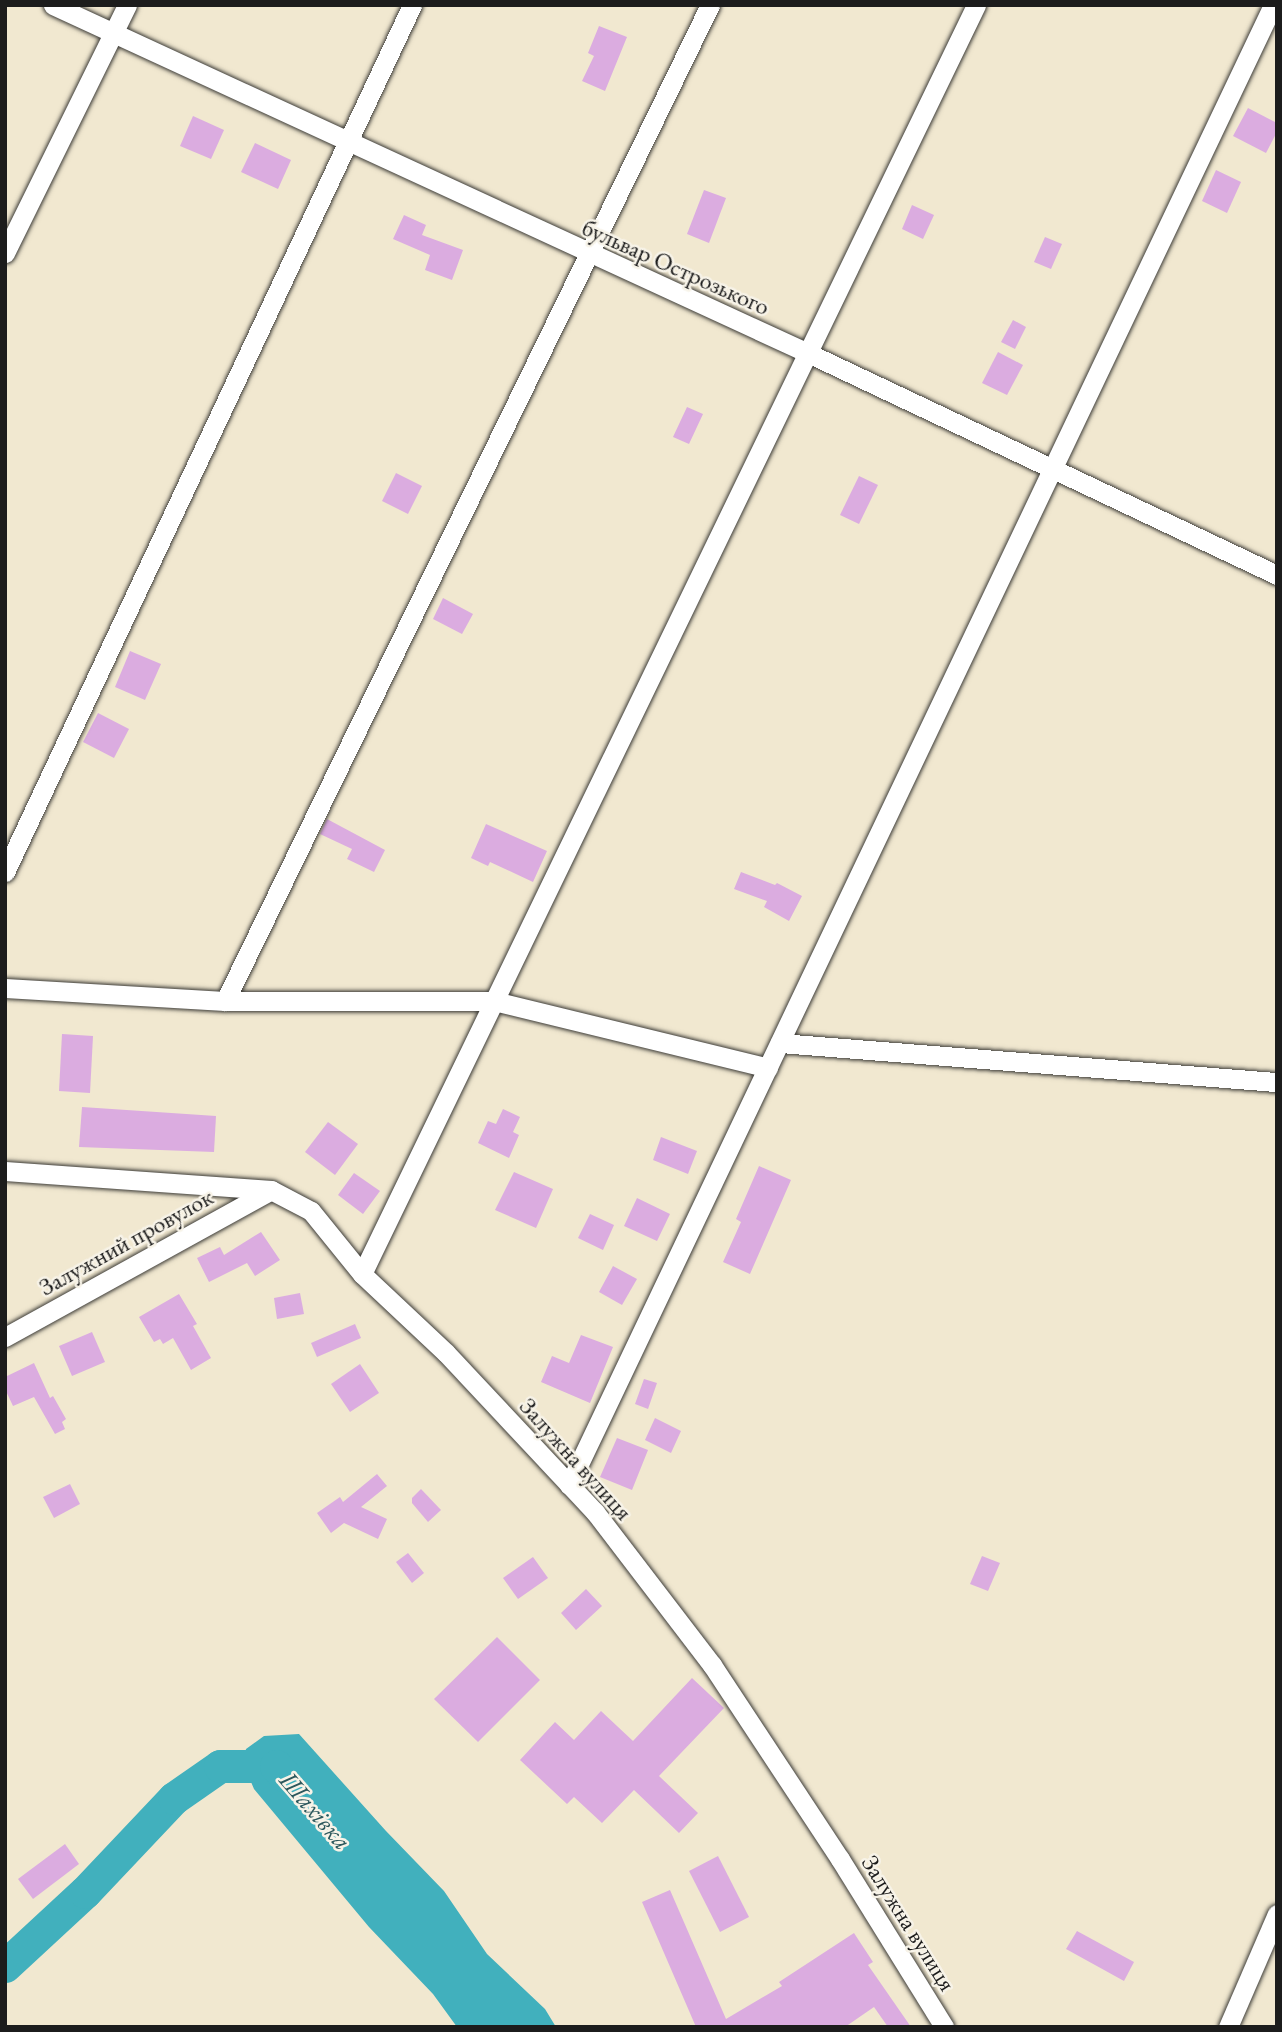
<!DOCTYPE html>
<meta charset="utf-8">
<style>
body{margin:0}
#map{position:relative;width:1282px;height:2032px;overflow:hidden;background:#f1e8d0;font-family:"EB Garamond",serif}
div>[style]{position:absolute}
[style*='--x']{left:calc(var(--x)*1px);top:calc(var(--y)*1px);width:calc(var(--w)*1px);rotate:calc(var(--a)*1deg)}
.water>*{inset:0;background:#41b0bd}
.river>*{height:33px;margin:-16.5px;padding:0 16.5px;transform-origin:16.5px;border-radius:16.5px;background:#41b0bd}
.building>*{inset:0;background:#dbace0}
.roads{filter:drop-shadow(0 0 2px #3c3b37) drop-shadow(0 0 2px #3c3b37)}
.minor>*{height:19px;margin:-9.5px;padding:0 9.5px;transform-origin:9.5px;border-radius:9.5px;background:#fff}
span{translate:-50% -50%;white-space:nowrap;text-align:center;line-height:1.15;-webkit-text-stroke:5px #f7f3e8;paint-order:stroke}
.street-label{font-size:24px;color:#1c1c1c}
.water-label{font-size:26px;color:#2b575c;font-style:italic}
.frame{position:absolute;inset:0;border:7px solid #1c1c1c;pointer-events:none}
</style>
<div id="map">
<div class="water">
<i style="clip-path:polygon(299px 1734px,386px 1831px,444px 1891px,487px 1954px,545px 2009px,556px 2027px,457px 2027px,433px 1994px,369px 1927px,254px 1789px,243px 1763px,246px 1749px,264px 1736px)"></i>
</div>
<div class="river">
<i style="--x:5;--y:1966;--w:109;--a:-42.8"></i>
<i style="--x:85;--y:1892;--w:129;--a:-46.6"></i>
<i style="--x:174;--y:1798;--w:56;--a:-34.8"></i>
<i style="--x:220;--y:1766;--w:56;--a:0"></i>
<i style="--x:276;--y:1766;--w:13;--a:48"></i>
</div>
<div class="building">
<i style="clip-path:polygon(599px 26px,627px 37px,605px 91px,582px 81px,594px 56px,588px 53px)"></i>
<i style="clip-path:polygon(1248px 108px,1277px 123px,1277px 132px,1266px 153px,1233px 136px)"></i>
<i style="clip-path:polygon(193px 116px,224px 130px,211px 159px,180px 146px)"></i>
<i style="clip-path:polygon(255px 143px,291px 160px,278px 189px,241px 172px)"></i>
<i style="clip-path:polygon(1216px 170px,1241px 182px,1227px 213px,1202px 201px)"></i>
<i style="clip-path:polygon(704px 190px,726px 198px,709px 243px,687px 234px)"></i>
<i style="clip-path:polygon(912px 205px,934px 215px,923px 239px,902px 229px)"></i>
<i style="clip-path:polygon(404px 215px,426px 225px,422px 235px,463px 250px,452px 280px,425px 270px,430px 255px,393px 239px)"></i>
<i style="clip-path:polygon(1045px 237px,1062px 244px,1051px 269px,1034px 262px)"></i>
<i style="clip-path:polygon(1013px 320px,1026px 327px,1015px 349px,1001px 342px)"></i>
<i style="clip-path:polygon(998px 352px,1023px 365px,1007px 395px,982px 383px)"></i>
<i style="clip-path:polygon(687px 407px,703px 414px,689px 444px,673px 437px)"></i>
<i style="clip-path:polygon(396px 473px,422px 486px,408px 514px,382px 501px)"></i>
<i style="clip-path:polygon(859px 476px,878px 485px,859px 524px,840px 515px)"></i>
<i style="clip-path:polygon(443px 598px,473px 614px,462px 634px,433px 619px)"></i>
<i style="clip-path:polygon(130px 651px,161px 664px,145px 700px,115px 687px)"></i>
<i style="clip-path:polygon(98px 713px,129px 729px,114px 758px,83px 742px)"></i>
<i style="clip-path:polygon(327px 819px,385px 850px,374px 872px,347px 859px,352px 849px,320px 834px)"></i>
<i style="clip-path:polygon(486px 824px,547px 851px,533px 882px,490px 862px,488px 866px,471px 858px)"></i>
<i style="clip-path:polygon(741px 872px,775px 885px,777px 883px,802px 896px,789px 921px,764px 907px,767px 901px,734px 889px)"></i>
<i style="clip-path:polygon(62px 1034px,93px 1036px,90px 1093px,59px 1091px)"></i>
<i style="clip-path:polygon(82px 1107px,216px 1116px,214px 1152px,79px 1147px)"></i>
<i style="clip-path:polygon(503px 1109px,520px 1117px,513px 1132px,519px 1135px,509px 1158px,478px 1143px,488px 1121px,496px 1124px)"></i>
<i style="clip-path:polygon(328px 1122px,358px 1144px,335px 1175px,305px 1152px)"></i>
<i style="clip-path:polygon(661px 1137px,697px 1151px,688px 1174px,653px 1160px)"></i>
<i style="clip-path:polygon(759px 1166px,791px 1180px,750px 1274px,723px 1262px,741px 1222px,736px 1219px)"></i>
<i style="clip-path:polygon(514px 1172px,553px 1189px,536px 1228px,495px 1210px)"></i>
<i style="clip-path:polygon(354px 1173px,380px 1191px,363px 1214px,338px 1195px)"></i>
<i style="clip-path:polygon(637px 1198px,670px 1214px,657px 1241px,624px 1226px)"></i>
<i style="clip-path:polygon(590px 1214px,614px 1225px,603px 1250px,578px 1238px)"></i>
<i style="clip-path:polygon(261px 1232px,280px 1260px,255px 1276px,247px 1263px,209px 1282px,197px 1258px,220px 1247px,224px 1255px)"></i>
<i style="clip-path:polygon(613px 1266px,637px 1279px,622px 1305px,599px 1292px)"></i>
<i style="clip-path:polygon(300px 1293px,304px 1314px,277px 1319px,274px 1298px)"></i>
<i style="clip-path:polygon(179px 1294px,197px 1324px,193px 1326px,211px 1358px,191px 1370px,173px 1338px,163px 1344px,160px 1339px,154px 1342px,139px 1317px)"></i>
<i style="clip-path:polygon(355px 1324px,361px 1338px,317px 1357px,311px 1343px)"></i>
<i style="clip-path:polygon(92px 1332px,105px 1362px,72px 1376px,59px 1346px)"></i>
<i style="clip-path:polygon(581px 1335px,613px 1347px,590px 1403px,541px 1382px,552px 1356px,569px 1363px)"></i>
<i style="clip-path:polygon(34px 1363px,50px 1398px,53px 1396px,66px 1419px,62px 1422px,65px 1429px,55px 1434px,34px 1397px,13px 1406px,5px 1389px,5px 1377px)"></i>
<i style="clip-path:polygon(360px 1364px,379px 1393px,350px 1412px,331px 1384px)"></i>
<i style="clip-path:polygon(644px 1379px,657px 1383px,648px 1409px,635px 1404px)"></i>
<i style="clip-path:polygon(655px 1418px,681px 1431px,671px 1453px,645px 1440px)"></i>
<i style="clip-path:polygon(617px 1438px,648px 1450px,632px 1490px,600px 1477px)"></i>
<i style="clip-path:polygon(377px 1474px,387px 1486px,361px 1507px,387px 1519px,378px 1539px,344px 1523px,331px 1533px,317px 1513px,340px 1497px,343px 1502px)"></i>
<i style="clip-path:polygon(70px 1484px,80px 1504px,54px 1518px,43px 1497px)"></i>
<i style="clip-path:polygon(421px 1489px,441px 1510px,428px 1522px,412px 1503px,412px 1498px)"></i>
<i style="clip-path:polygon(408px 1553px,424px 1573px,412px 1583px,396px 1562px)"></i>
<i style="clip-path:polygon(982px 1556px,1000px 1563px,988px 1591px,970px 1584px)"></i>
<i style="clip-path:polygon(533px 1557px,548px 1578px,518px 1599px,503px 1578px)"></i>
<i style="clip-path:polygon(586px 1589px,602px 1606px,576px 1630px,561px 1613px)"></i>
<i style="clip-path:polygon(497px 1637px,540px 1680px,478px 1742px,434px 1699px)"></i>
<i style="clip-path:polygon(692px 1678px,724px 1708px,659px 1776px,698px 1813px,679px 1833px,634px 1790px,602px 1823px,574px 1797px,567px 1804px,520px 1760px,555px 1722px,574px 1740px,601px 1711px,633px 1741px)"></i>
<i style="clip-path:polygon(65px 1844px,79px 1864px,33px 1899px,18px 1879px)"></i>
<i style="clip-path:polygon(718px 1856px,749px 1917px,720px 1932px,689px 1871px)"></i>
<i style="clip-path:polygon(670px 1890px,726px 2019px,782px 1986px,779px 1982px,854px 1933px,873px 1962px,868px 1965px,911px 2027px,888px 2027px,874px 2007px,845px 2027px,696px 2027px,642px 1902px)"></i>
<i style="clip-path:polygon(1077px 1931px,1134px 1962px,1124px 1981px,1066px 1949px)"></i>
</div>
<div class="roads">
<div class="minor">
<i style="--x:53;--y:5;--w:831;--a:24.75"></i>
<i style="--x:808;--y:353;--w:519;--a:25.33"></i>
<i style="--x:5;--y:253;--w:276;--a:-63.8"></i>
<i style="--x:5;--y:872;--w:958;--a:-64.85"></i>
<i style="--x:5;--y:988;--w:220;--a:3.4"></i>
<i style="--x:225;--y:1001;--w:269;--a:0"></i>
<i style="--x:494;--y:1001;--w:282;--a:13.7"></i>
<i style="--x:225;--y:1001;--w:1108;--a:-64.04"></i>
<i style="--x:780;--y:1043;--w:499;--a:4.5"></i>
<i style="--x:5;--y:1171;--w:267;--a:4.1"></i>
<i style="--x:271;--y:1190;--w:45;--a:27.7"></i>
<i style="--x:311;--y:1211;--w:81;--a:51"></i>
<i style="--x:362;--y:1274;--w:115;--a:43.2"></i>
<i style="--x:446;--y:1353;--w:218;--a:46.9"></i>
<i style="--x:595;--y:1512;--w:193;--a:52.6"></i>
<i style="--x:712;--y:1665;--w:232;--a:56.6"></i>
<i style="--x:840;--y:1859;--w:198;--a:58.2"></i>
<i style="--x:362;--y:1274;--w:1410;--a:-64.18"></i>
<i style="--x:5;--y:1337;--w:303;--a:-28.9"></i>
<i style="--x:569;--y:1485;--w:1639;--a:-64.56"></i>
<i style="--x:1228;--y:2027;--w:123;--a:-66.6"></i>
</div>
</div>
<div class="street-label">
<span style="left:676px;top:267px;rotate:24deg">бульвар Острозького</span>
<span style="left:126px;top:1242px;rotate:-29deg">Залужний провулок</span>
<span style="left:576px;top:1459px;rotate:48deg">Залужна вулиця</span>
<span style="left:909px;top:1923px;rotate:58deg">Залужна вулиця</span>
</div>
<div class="water-label">
<span style="left:315px;top:1811px;rotate:49deg">Шахівка</span>
</div>
<div class="frame"></div>
</div>
